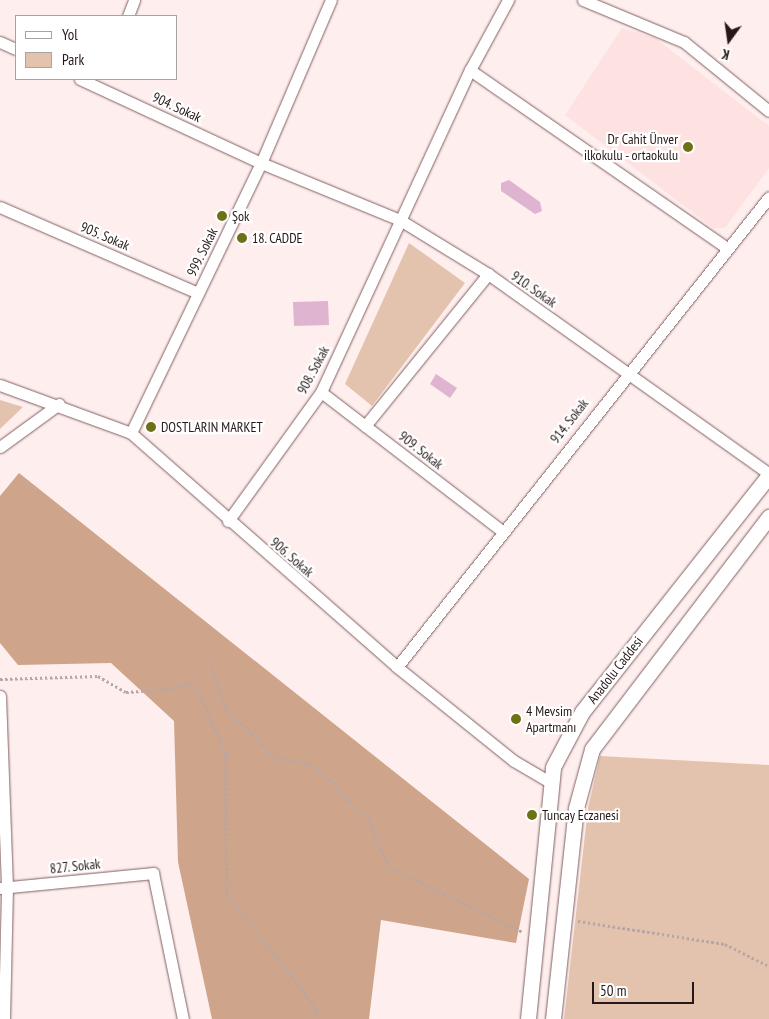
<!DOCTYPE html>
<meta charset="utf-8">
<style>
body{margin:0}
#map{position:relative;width:769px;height:1019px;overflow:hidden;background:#feeeee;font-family:"PT Sans Narrow",sans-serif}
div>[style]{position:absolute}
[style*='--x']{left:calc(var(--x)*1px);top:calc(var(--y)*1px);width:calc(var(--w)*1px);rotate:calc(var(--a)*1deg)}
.built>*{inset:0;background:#fee1e1}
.green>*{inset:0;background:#e3c3ae}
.forest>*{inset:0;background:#cea58a}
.water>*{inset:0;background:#dfb4d0}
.path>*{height:2.5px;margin-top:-1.25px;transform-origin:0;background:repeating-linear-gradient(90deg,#b6a7a7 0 2.5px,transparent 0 5px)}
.roads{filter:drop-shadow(0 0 1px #816060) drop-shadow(0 0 1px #816060)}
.street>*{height:11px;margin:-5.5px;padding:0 5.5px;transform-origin:5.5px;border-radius:5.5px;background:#fff}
.secondary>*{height:15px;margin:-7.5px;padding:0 7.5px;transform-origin:7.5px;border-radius:7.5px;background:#fff}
.dots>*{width:14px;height:14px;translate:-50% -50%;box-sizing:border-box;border:2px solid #fff;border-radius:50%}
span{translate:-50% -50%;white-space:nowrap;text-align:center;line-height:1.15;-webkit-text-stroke:4.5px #fff;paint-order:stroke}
.street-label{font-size:14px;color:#261819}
.poi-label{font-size:14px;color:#261819}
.right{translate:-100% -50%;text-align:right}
.left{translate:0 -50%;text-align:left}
.legend{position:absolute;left:15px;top:15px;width:162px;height:65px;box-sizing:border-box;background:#fff;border:1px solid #a8a3a3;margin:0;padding:6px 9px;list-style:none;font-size:15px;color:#261819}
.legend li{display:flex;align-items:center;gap:10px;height:25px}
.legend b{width:25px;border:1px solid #a8a3a3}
.north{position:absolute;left:704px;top:15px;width:50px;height:50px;-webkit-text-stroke:4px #fff;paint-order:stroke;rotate:194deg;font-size:14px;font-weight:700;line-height:20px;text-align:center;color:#261819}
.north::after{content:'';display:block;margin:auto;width:18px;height:22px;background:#261819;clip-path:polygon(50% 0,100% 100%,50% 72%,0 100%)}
.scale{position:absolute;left:592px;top:982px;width:102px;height:22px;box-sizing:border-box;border:2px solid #261819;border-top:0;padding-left:6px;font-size:15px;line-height:18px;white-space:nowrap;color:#261819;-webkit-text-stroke:4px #fff;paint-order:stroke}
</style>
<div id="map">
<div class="built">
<i style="clip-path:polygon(622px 28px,655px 38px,769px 126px,769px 168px,725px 228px,713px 228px,565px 115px)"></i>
</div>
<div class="green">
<i style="clip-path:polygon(409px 243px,465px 283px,372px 406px,345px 384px)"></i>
<i style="clip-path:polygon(0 400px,23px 407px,0 429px)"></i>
<i style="clip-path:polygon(600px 756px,769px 765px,769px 1019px,564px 1019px,588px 808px)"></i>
</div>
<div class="forest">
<i style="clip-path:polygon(19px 473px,529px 879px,516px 943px,381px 920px,369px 1019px,212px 1019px,178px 862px,174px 721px,111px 663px,18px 665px,0 643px,0 496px)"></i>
</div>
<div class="water">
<i style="clip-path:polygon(509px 180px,540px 202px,542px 211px,535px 214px,501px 191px,501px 183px)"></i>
<i style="clip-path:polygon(328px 301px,329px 325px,294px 326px,293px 302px)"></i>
<i style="clip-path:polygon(436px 374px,457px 388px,450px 398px,430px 384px)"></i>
</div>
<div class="path">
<i style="--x:211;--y:666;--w:46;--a:70.8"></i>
<i style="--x:226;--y:709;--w:69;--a:44.4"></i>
<i style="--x:275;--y:757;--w:40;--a:12"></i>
<i style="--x:314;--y:765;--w:78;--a:45"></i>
<i style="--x:369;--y:820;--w:51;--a:66.9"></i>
<i style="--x:389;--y:867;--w:149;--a:25.9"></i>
<i style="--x:0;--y:679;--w:98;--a:-1.8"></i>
<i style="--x:98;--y:676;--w:32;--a:30"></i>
<i style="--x:126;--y:692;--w:44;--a:-3.9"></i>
<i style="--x:170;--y:689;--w:25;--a:-16"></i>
<i style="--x:194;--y:682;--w:78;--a:65.7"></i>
<i style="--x:226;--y:753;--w:141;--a:89.6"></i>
<i style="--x:227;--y:894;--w:147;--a:51.9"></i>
<i style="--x:318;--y:1010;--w:10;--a:114"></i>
<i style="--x:578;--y:921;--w:149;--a:8.9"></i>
<i style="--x:725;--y:944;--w:49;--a:26.6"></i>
</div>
<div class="roads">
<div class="street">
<i style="--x:583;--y:0;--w:109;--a:22.6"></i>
<i style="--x:684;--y:42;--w:109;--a:39.1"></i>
<i style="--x:128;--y:16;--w:17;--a:-69"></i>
<i style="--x:0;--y:42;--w:17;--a:24"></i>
<i style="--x:470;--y:70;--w:313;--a:34.7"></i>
<i style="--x:80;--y:79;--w:200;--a:24.9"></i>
<i style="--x:261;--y:163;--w:150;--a:22.3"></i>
<i style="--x:400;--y:220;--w:103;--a:31.5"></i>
<i style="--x:488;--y:274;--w:345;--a:35.4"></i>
<i style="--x:0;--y:207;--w:216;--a:23.5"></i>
<i style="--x:0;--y:385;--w:140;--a:20.1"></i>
<i style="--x:131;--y:433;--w:354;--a:41.3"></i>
<i style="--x:397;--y:667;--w:150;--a:38.8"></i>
<i style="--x:514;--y:761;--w:42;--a:30.3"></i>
<i style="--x:321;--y:392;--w:228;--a:37.5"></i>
<i style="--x:365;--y:426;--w:196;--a:-51"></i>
<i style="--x:131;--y:433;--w:300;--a:-64.3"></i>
<i style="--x:261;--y:163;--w:177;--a:-66.8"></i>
<i style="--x:0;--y:447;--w:73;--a:-36.1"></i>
<i style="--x:228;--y:521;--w:159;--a:-54.2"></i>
<i style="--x:321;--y:392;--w:355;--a:-65.2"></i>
<i style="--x:470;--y:70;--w:80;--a:-61.5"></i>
<i style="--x:397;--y:667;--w:599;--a:-51.64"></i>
<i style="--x:0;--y:696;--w:192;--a:87.9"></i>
<i style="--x:7;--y:888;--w:131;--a:91.3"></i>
<i style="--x:0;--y:888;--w:154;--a:-5.6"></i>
<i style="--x:153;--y:873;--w:149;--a:78.4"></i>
</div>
<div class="secondary">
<i style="--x:528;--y:1019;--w:253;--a:-84.3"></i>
<i style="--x:553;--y:767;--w:62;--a:-62.2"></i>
<i style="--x:582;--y:712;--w:302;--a:-51.7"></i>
<i style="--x:553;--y:1019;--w:212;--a:-83.8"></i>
<i style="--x:576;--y:808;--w:61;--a:-74.8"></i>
<i style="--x:592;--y:749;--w:292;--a:-52.7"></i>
</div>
</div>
<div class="dots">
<i style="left:688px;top:147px;background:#6c7116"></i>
<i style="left:222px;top:216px;background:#6c7116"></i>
<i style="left:242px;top:238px;background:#6c7116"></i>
<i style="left:151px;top:427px;background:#6c7116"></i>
<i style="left:516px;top:719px;background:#6c7116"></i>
<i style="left:532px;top:815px;background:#6c7116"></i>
</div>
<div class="street-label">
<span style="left:177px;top:107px;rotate:25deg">904. Sokak</span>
<span style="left:105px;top:236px;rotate:23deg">905. Sokak</span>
<span style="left:202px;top:252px;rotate:-64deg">999. Sokak</span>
<span style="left:534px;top:289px;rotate:35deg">910. Sokak</span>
<span style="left:313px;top:370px;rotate:-62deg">908. Sokak</span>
<span style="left:569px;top:421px;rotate:-52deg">914. Sokak</span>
<span style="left:421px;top:450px;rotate:38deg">909. Sokak</span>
<span style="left:292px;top:557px;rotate:41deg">906. Sokak</span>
<span style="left:615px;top:670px;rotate:-52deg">Anadolu Caddesi</span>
<span style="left:75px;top:866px;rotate:-6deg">827. Sokak</span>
</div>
<div class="poi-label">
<span class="right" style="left:678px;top:147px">Dr Cahit Ünver<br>ilkokulu - ortaokulu</span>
<span class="left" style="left:232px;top:216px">Şok</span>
<span class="left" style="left:252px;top:238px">18. CADDE</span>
<span class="left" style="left:161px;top:427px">DOSTLARIN MARKET</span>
<span class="left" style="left:526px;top:719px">4 Mevsim<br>Apartmanı</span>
<span class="left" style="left:542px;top:815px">Tuncay Eczanesi</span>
</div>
<ul class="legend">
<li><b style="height:6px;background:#fff"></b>Yol</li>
<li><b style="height:14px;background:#e3c3ae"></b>Park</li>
</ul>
<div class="north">K</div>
<div class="scale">50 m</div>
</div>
